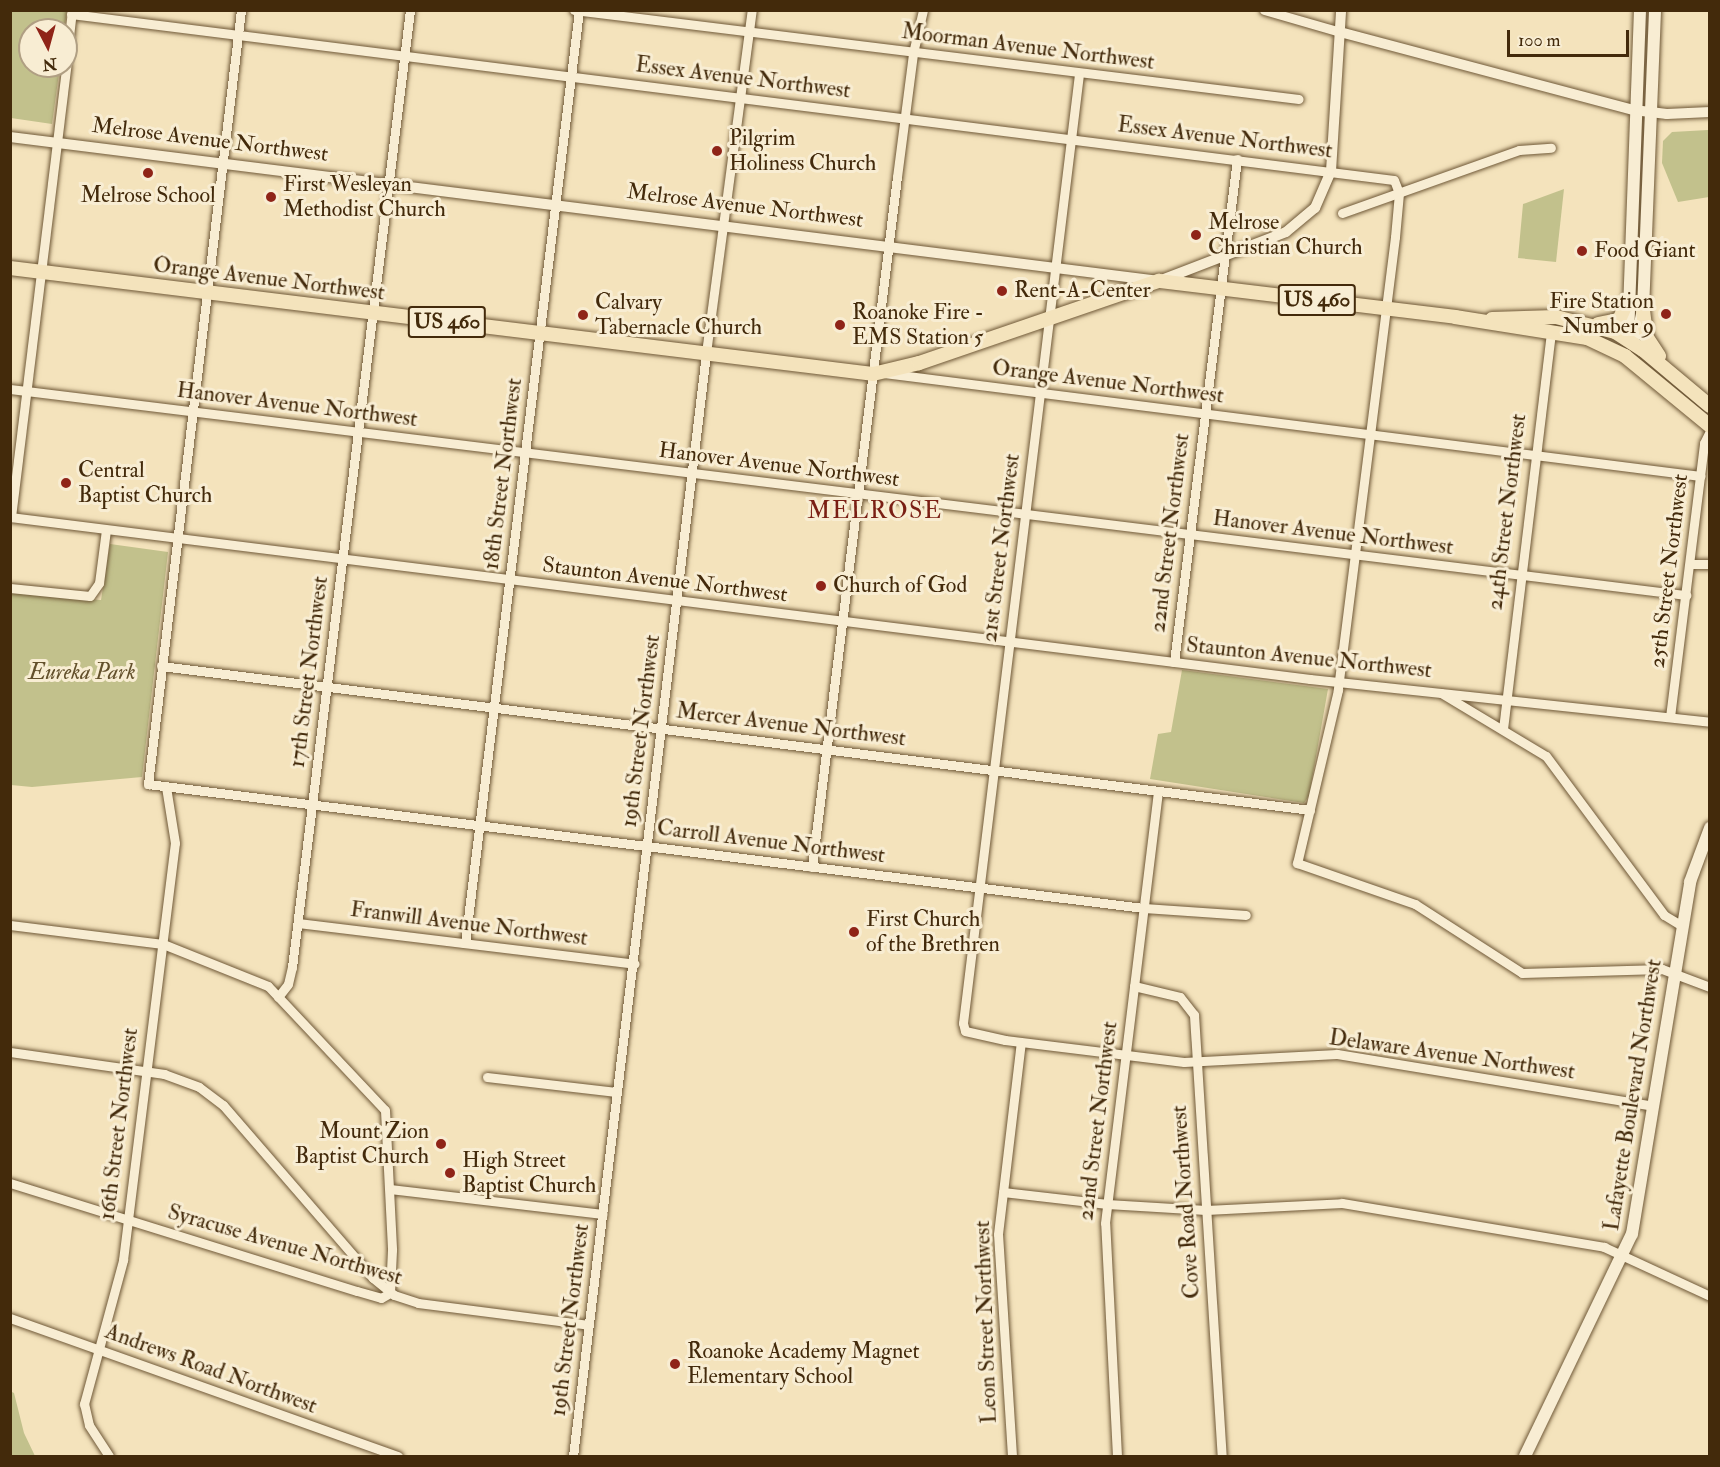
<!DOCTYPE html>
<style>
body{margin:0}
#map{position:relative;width:1720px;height:1467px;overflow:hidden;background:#f4e3bc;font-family:"IM FELL Double Pica",serif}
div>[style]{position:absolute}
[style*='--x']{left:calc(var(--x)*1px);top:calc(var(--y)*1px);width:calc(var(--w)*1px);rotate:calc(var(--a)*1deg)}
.green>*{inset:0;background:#c2c18c}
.roads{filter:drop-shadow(0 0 2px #6f5837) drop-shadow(0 0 2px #6f5837)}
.minor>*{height:9px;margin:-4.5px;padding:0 4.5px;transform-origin:4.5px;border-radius:4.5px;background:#f8edd3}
.tertiary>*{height:10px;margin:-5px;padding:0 5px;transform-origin:5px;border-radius:5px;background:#f8edd3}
.secondary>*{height:12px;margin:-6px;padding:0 6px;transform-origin:6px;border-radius:6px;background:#f8edd3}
.primary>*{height:14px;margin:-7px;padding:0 7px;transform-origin:7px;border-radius:7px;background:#f4e3bc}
.dots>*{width:16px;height:16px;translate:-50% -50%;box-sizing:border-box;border:3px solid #f8edd3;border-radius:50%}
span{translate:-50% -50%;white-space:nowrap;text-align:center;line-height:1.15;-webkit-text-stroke:6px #f8edd3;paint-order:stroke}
.shield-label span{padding:2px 4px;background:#f8edd3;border:2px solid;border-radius:4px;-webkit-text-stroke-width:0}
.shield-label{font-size:21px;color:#432a0b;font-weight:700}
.street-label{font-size:22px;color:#432a0b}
.poi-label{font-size:22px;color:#432a0b}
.left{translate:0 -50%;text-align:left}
.right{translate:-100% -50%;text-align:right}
.park-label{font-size:22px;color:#63502b;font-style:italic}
.neighbourhood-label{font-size:24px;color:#7a1f14;letter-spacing:1.5px}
.frame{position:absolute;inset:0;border:12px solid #432a0b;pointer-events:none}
.north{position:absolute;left:18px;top:18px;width:60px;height:60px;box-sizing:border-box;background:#f8edd3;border:2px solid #b09f83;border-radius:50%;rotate:174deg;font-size:16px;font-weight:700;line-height:24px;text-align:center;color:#432a0b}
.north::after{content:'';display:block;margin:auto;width:21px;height:27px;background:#8f2418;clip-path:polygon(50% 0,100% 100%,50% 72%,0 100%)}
.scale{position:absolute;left:1507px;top:30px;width:122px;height:27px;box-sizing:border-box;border:3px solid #432a0b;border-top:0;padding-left:8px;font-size:18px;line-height:21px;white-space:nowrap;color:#432a0b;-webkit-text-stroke:4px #f8edd3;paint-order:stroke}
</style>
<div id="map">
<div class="green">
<i style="clip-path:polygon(11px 10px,67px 11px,64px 30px,30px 30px,30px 66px,60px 66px,52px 124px,11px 118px)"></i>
<i style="clip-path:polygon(1708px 130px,1709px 197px,1678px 202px,1662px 163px,1663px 141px,1672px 132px)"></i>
<i style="clip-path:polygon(1564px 189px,1556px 262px,1518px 258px,1523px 204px)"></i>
<i style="clip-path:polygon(110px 544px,168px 552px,142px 777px,32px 787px,11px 785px,11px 593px,101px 600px)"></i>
<i style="clip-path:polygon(1182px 670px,1328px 689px,1309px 796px,1304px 803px,1150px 779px,1158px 734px,1171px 732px)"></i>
<i style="clip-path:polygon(10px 1391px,14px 1393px,24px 1433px,35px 1456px,11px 1456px)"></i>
</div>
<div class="roads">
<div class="minor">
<i style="--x:241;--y:10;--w:780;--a:96.85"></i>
<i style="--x:148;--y:784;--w:1004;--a:7.1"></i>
<i style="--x:1144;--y:908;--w:102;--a:3.9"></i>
<i style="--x:574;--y:10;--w:730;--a:7"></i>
<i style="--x:1264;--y:10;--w:79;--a:16.1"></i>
<i style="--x:71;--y:14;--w:1333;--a:7.15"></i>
<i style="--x:1394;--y:180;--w:14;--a:69"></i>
<i style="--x:1399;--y:193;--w:44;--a:95.2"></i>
<i style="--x:1395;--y:237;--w:457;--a:97.2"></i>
<i style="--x:1338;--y:690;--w:178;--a:103.3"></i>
<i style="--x:1297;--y:863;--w:125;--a:19.2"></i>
<i style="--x:1415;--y:904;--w:127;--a:32.8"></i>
<i style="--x:1522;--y:973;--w:140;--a:-1.6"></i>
<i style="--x:1662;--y:969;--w:51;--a:20.6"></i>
<i style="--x:66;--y:63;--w:53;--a:-83.5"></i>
<i style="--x:1079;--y:74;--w:956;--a:96.97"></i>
<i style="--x:963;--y:1023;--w:8;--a:76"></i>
<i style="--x:965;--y:1031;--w:41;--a:12.7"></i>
<i style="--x:1005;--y:1040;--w:180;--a:7"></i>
<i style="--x:1184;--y:1062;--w:153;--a:-3"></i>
<i style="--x:1337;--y:1054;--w:320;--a:9.3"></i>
<i style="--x:1342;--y:213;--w:188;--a:-19.6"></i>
<i style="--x:1519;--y:150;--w:32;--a:-4"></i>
<i style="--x:884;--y:373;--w:823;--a:7.19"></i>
<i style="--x:10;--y:389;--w:1689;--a:7.01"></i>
<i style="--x:10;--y:517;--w:1310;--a:7.1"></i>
<i style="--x:1310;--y:679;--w:402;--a:6.1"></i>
<i style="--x:11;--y:517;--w:454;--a:-83"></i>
<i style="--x:1690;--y:564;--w:20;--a:0"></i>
<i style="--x:10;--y:588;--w:80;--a:5.7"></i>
<i style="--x:90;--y:596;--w:16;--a:-55"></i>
<i style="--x:99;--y:583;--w:53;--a:-82.5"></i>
<i style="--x:1174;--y:662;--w:507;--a:-82.86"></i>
<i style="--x:161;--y:666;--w:1158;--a:7.14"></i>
<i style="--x:1441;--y:693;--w:122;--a:31"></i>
<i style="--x:1546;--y:756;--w:198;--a:53.4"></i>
<i style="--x:1664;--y:915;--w:21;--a:31"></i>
<i style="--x:1670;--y:717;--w:276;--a:-82.9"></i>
<i style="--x:1704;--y:443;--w:13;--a:-63"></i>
<i style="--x:1503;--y:729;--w:400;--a:-83.1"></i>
<i style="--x:812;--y:867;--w:695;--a:-82.98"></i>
<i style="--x:897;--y:177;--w:125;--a:-82.6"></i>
<i style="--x:913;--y:53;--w:44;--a:-76.9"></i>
<i style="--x:298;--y:923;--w:339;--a:6.9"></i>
<i style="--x:10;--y:925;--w:154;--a:7.1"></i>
<i style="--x:163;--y:944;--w:113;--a:21.8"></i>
<i style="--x:268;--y:986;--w:170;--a:46.7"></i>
<i style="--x:385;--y:1110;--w:140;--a:87.1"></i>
<i style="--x:392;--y:1250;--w:43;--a:92.7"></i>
<i style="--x:465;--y:943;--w:940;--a:-83.03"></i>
<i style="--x:1134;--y:986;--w:47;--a:13.4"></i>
<i style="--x:1180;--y:997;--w:23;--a:52"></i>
<i style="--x:1194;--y:1015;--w:442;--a:86.4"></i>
<i style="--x:278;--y:997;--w:16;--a:-52"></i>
<i style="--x:288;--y:984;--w:17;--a:-77"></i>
<i style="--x:292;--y:967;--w:964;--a:-82.97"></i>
<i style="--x:10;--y:1052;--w:156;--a:8.1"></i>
<i style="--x:164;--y:1074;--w:37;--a:20"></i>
<i style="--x:199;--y:1087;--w:30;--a:37"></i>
<i style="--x:223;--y:1105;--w:229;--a:49.1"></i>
<i style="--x:373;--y:1278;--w:27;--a:39"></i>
<i style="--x:394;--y:1295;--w:25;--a:18"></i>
<i style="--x:418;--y:1303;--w:172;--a:7.3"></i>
<i style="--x:487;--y:1077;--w:130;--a:6.6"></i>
<i style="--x:10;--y:1183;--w:363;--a:17.3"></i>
<i style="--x:357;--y:1291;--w:25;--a:16"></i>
<i style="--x:381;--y:1298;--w:10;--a:-29"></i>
<i style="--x:390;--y:1189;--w:214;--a:6.7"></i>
<i style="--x:1003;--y:1192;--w:105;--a:6.6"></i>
<i style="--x:1107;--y:1204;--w:99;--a:3.5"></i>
<i style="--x:1206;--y:1210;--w:136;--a:-2.9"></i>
<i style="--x:1342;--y:1203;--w:266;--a:9.5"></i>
<i style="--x:1604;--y:1247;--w:117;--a:24.8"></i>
<i style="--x:10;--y:1318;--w:412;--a:19.6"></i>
<i style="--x:109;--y:1456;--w:37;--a:-123"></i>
<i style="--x:89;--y:1425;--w:22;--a:-103"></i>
<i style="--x:84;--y:1404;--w:149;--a:-74.8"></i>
<i style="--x:123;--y:1260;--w:420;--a:-82.9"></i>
<i style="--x:175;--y:843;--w:57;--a:-99.1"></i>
<i style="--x:573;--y:1456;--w:1111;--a:-83.12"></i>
<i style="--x:706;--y:353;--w:346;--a:-82.4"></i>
<i style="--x:1012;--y:1456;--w:222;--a:-93.6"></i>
<i style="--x:998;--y:1234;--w:193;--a:-83.2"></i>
<i style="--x:1117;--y:1456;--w:233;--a:-92.9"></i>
<i style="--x:1105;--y:1223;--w:435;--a:-83"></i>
</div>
<div class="tertiary">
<i style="--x:1340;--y:32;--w:304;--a:14.9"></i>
<i style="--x:1634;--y:110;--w:33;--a:7"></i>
<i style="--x:1667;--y:114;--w:43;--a:-2.7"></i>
<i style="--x:10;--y:137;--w:1158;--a:7.14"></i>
<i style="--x:1159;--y:281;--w:136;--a:-21.1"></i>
<i style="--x:1286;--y:232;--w:38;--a:-40"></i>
<i style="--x:1315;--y:208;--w:40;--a:-66.6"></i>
<i style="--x:1331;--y:171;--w:161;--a:-86.4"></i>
</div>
<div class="secondary">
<i style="--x:1640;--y:10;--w:330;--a:92.1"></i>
<i style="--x:1628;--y:340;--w:12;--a:-35"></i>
<i style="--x:1638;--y:333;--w:24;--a:-78"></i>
<i style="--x:1643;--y:310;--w:300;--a:-87.7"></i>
<i style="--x:1525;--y:1456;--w:246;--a:-64.3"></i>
<i style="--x:1632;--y:1234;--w:357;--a:-80.6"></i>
<i style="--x:1690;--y:882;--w:58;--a:-69.7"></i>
</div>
<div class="primary">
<i style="--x:10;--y:268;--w:869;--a:7"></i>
<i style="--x:873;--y:374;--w:47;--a:-13.4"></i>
<i style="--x:919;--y:363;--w:254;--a:-18.9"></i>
<i style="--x:1159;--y:281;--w:298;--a:6.9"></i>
<i style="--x:1455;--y:317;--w:134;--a:9"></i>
<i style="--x:1587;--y:338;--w:42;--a:25.3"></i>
<i style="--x:1625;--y:356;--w:110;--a:39.5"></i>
<i style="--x:1643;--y:310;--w:26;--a:83"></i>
<i style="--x:1646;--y:336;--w:24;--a:57"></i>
<i style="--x:1492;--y:319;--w:64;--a:-1.8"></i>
<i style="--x:1556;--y:317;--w:61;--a:14.3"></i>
<i style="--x:1615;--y:332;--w:33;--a:33"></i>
<i style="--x:1643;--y:350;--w:87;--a:39.9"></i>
<i style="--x:1598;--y:324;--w:21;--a:-11"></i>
<i style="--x:1619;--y:320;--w:20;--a:-66"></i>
</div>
</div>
<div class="dots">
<i style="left:717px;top:151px;background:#8f2418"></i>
<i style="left:148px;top:173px;background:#8f2418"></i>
<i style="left:271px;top:197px;background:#8f2418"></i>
<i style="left:1196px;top:235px;background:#8f2418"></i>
<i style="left:1582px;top:251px;background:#8f2418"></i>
<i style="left:1002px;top:291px;background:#8f2418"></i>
<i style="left:1666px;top:314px;background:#8f2418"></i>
<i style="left:583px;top:315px;background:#8f2418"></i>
<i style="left:840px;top:325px;background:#8f2418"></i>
<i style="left:66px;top:483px;background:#8f2418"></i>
<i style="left:821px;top:586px;background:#8f2418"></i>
<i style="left:854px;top:932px;background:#8f2418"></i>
<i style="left:441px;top:1144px;background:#8f2418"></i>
<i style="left:450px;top:1173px;background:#8f2418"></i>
<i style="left:675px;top:1364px;background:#8f2418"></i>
</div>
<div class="shield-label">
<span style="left:1317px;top:300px">US 460</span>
<span style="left:447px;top:322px">US 460</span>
</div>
<div class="street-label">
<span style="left:1028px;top:47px;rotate:7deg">Moorman Avenue Northwest</span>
<span style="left:743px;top:78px;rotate:7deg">Essex Avenue Northwest</span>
<span style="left:1225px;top:138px;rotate:7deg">Essex Avenue Northwest</span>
<span style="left:210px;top:140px;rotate:7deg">Melrose Avenue Northwest</span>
<span style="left:745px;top:206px;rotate:7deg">Melrose Avenue Northwest</span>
<span style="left:269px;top:279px;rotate:7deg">Orange Avenue Northwest</span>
<span style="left:1108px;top:382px;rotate:7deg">Orange Avenue Northwest</span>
<span style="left:297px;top:405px;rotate:7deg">Hanover Avenue Northwest</span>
<span style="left:779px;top:465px;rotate:7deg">Hanover Avenue Northwest</span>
<span style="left:503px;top:474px;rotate:-83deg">18th Street Northwest</span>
<span style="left:1507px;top:512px;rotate:-83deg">24th Street Northwest</span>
<span style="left:1170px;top:533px;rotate:-83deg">22nd Street Northwest</span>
<span style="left:1333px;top:533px;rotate:7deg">Hanover Avenue Northwest</span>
<span style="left:1001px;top:548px;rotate:-83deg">21st Street Northwest</span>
<span style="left:1669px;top:571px;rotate:-83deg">25th Street Northwest</span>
<span style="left:665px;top:580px;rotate:7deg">Staunton Avenue Northwest</span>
<span style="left:1309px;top:658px;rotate:6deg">Staunton Avenue Northwest</span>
<span style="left:309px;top:672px;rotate:-83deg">17th Street Northwest</span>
<span style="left:791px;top:725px;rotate:7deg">Mercer Avenue Northwest</span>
<span style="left:641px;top:731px;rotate:-83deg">19th Street Northwest</span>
<span style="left:771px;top:842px;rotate:7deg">Carroll Avenue Northwest</span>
<span style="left:469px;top:924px;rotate:7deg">Franwill Avenue Northwest</span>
<span style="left:1452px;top:1055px;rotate:8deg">Delaware Avenue Northwest</span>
<span style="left:1633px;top:1095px;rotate:-81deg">Lafayette Boulevard Northwest</span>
<span style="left:1098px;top:1121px;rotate:-83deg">22nd Street Northwest</span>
<span style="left:119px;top:1124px;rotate:-83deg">16th Street Northwest</span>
<span style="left:1186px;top:1202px;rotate:-94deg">Cove Road Northwest</span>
<span style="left:285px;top:1245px;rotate:16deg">Syracuse Avenue Northwest</span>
<span style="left:570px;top:1320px;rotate:-83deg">19th Street Northwest</span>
<span style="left:986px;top:1322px;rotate:-92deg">Leon Street Northwest</span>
<span style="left:211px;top:1369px;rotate:20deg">Andrews Road Northwest</span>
</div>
<div class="poi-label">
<span class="left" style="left:729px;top:151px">Pilgrim<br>Holiness Church</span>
<span class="left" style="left:283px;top:197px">First Wesleyan<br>Methodist Church</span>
<span style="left:148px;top:196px">Melrose School</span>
<span class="left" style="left:1208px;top:235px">Melrose<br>Christian Church</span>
<span class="left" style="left:1594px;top:251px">Food Giant</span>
<span class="left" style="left:1014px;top:291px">Rent-A-Center</span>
<span class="right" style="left:1654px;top:314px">Fire Station<br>Number 9</span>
<span class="left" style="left:595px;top:315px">Calvary<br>Tabernacle Church</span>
<span class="left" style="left:852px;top:325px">Roanoke Fire -<br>EMS Station 5</span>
<span class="left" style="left:78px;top:483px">Central<br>Baptist Church</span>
<span class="left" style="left:833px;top:586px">Church of God</span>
<span class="left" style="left:866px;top:932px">First Church<br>of the Brethren</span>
<span class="right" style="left:429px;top:1144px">Mount Zion<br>Baptist Church</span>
<span class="left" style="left:462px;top:1173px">High Street<br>Baptist Church</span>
<span class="left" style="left:687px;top:1364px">Roanoke Academy Magnet<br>Elementary School</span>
</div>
<div class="park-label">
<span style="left:82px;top:673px">Eureka Park</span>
</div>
<div class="neighbourhood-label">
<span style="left:875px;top:511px">MELROSE</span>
</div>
<div class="frame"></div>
<div class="north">N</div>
<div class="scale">100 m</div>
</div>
